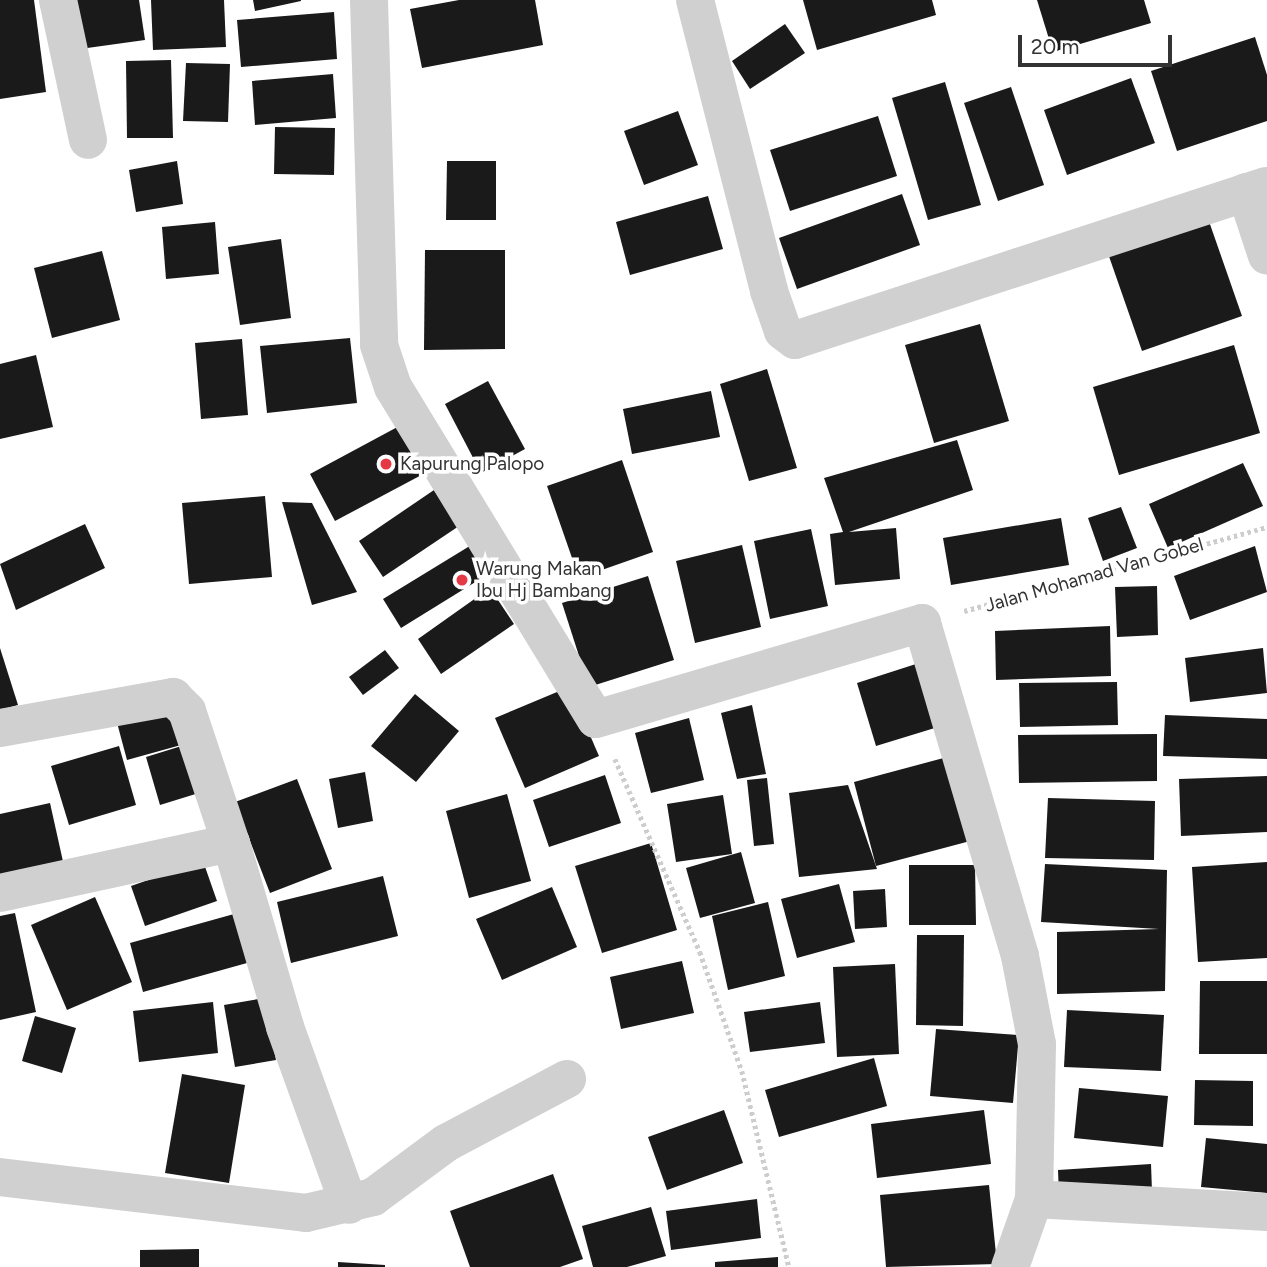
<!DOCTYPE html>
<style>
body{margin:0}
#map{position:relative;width:1267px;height:1267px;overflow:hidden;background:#fff;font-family:Figtree,sans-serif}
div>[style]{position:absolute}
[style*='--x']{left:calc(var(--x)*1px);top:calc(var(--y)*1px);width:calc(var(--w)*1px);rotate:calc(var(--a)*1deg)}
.building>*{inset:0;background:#1a1a1a}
.path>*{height:4.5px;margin-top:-2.25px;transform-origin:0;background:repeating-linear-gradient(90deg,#cdcdcd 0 3.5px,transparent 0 7px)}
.street>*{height:38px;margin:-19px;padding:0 19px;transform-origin:19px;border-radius:19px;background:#d0d0d0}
.dots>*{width:19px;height:19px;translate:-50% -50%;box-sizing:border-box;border:4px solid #fff;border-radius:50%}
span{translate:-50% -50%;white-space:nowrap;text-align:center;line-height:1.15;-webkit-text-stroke:7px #fff;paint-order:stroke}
.poi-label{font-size:19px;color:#333}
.left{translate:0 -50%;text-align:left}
.street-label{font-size:19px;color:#333}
.scale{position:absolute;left:1018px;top:35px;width:154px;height:32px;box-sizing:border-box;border:4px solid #333;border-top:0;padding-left:9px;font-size:21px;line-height:24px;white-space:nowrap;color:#333;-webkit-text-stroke:5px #fff;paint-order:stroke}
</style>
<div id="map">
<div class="building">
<i style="clip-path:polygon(0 0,34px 0,46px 92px,0 99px)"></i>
<i style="clip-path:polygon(72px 0,139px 0,145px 40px,80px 49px)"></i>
<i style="clip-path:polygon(151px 0,224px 0,226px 47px,153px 50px)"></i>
<i style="clip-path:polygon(253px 0,301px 0,301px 1px,255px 11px)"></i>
<i style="clip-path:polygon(459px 0,535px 0,543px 45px,422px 68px,410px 9px)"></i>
<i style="clip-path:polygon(803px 0,932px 0,936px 15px,817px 50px)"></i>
<i style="clip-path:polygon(1037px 0,1144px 0,1151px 23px,1053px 52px)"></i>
<i style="clip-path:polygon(334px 12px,337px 59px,241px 67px,237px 20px)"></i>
<i style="clip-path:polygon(785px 24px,805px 53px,750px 89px,732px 61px)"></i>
<i style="clip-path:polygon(1255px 37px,1267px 75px,1267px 121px,1177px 151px,1151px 71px)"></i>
<i style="clip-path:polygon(171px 60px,173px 138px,127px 138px,126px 61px)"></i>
<i style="clip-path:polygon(186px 63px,230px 64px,228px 122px,183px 121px)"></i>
<i style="clip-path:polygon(333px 74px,336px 118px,255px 125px,252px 81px)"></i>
<i style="clip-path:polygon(1131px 78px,1155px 143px,1067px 175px,1044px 110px)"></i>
<i style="clip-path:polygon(945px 82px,981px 205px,928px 220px,892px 98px)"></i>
<i style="clip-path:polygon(1011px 87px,1044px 185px,998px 201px,964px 103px)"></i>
<i style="clip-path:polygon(678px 111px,698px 165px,644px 185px,624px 131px)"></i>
<i style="clip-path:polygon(878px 116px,897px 176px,790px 211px,770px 150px)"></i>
<i style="clip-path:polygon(275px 127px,335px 128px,334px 175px,274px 174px)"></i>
<i style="clip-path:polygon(177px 161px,183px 204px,136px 212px,129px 170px)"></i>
<i style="clip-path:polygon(447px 161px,496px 161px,496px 220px,446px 220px)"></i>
<i style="clip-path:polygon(902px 194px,920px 245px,797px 289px,779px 238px)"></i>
<i style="clip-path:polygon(708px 196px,723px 249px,630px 275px,616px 222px)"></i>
<i style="clip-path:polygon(1204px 207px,1242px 316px,1142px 351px,1104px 242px)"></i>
<i style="clip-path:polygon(215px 222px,219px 274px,166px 279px,162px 227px)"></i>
<i style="clip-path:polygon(281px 239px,291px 318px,240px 325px,228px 247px)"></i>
<i style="clip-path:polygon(425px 250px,505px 250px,505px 349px,424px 350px)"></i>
<i style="clip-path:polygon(102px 251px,120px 320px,52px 338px,34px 268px)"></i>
<i style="clip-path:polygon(980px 324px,1009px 421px,934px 443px,905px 345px)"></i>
<i style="clip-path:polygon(350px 338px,357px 403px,267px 413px,260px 346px)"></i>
<i style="clip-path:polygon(242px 339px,248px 415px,201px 419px,195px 343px)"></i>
<i style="clip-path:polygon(1234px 345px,1260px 433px,1119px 475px,1093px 387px)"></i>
<i style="clip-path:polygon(36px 355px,53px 427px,0 439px,0 364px)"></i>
<i style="clip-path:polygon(767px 369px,797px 468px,749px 481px,720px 384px)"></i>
<i style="clip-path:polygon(488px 381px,525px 449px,481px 473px,445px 404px)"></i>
<i style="clip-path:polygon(711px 391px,720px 437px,632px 454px,623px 409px)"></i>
<i style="clip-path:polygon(403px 424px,429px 471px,335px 521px,310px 474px)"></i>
<i style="clip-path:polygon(957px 440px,973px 490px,849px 532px,896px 528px,900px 579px,835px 585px,830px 534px,843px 532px,824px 478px)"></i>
<i style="clip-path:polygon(622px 460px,653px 552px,579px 578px,547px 486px)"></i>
<i style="clip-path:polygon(1243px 463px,1263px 506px,1168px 548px,1149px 504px)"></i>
<i style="clip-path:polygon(434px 490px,459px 526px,383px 577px,359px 541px)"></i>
<i style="clip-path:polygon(265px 496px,272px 577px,189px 584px,182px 503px)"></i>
<i style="clip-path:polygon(282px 502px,312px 503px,357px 592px,312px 605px)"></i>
<i style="clip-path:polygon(1121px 507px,1137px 548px,1103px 561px,1088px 518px)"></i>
<i style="clip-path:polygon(1061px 518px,1069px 565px,951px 585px,943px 538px)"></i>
<i style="clip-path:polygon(85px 524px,105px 568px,16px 610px,0 564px)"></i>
<i style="clip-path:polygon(811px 529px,828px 606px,770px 619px,754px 541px)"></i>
<i style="clip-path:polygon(473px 544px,490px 573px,401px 628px,383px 599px)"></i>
<i style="clip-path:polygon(742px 545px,761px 627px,695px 643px,676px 561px)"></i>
<i style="clip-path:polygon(1255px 546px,1267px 592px,1190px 620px,1174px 576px)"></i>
<i style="clip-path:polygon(648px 576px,674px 660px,589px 687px,562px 603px)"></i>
<i style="clip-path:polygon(1157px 586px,1158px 635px,1117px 637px,1115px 587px)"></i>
<i style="clip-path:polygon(490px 588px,514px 624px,441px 674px,418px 639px)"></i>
<i style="clip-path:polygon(1110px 626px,1111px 676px,996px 680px,995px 631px)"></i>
<i style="clip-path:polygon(0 648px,18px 705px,0 710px)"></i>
<i style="clip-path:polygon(1263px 648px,1267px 693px,1190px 702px,1185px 658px)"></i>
<i style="clip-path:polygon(385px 650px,399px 668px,363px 695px,349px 677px)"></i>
<i style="clip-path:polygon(919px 663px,938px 727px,876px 746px,857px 683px)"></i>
<i style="clip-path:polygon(1117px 682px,1118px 725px,1020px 727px,1019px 683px)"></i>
<i style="clip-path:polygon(569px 687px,599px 756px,525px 788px,495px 718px)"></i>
<i style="clip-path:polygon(415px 694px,459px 731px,416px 782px,371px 746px)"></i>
<i style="clip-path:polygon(169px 703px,181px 745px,127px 760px,116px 719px)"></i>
<i style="clip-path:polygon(752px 705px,766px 774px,737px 779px,721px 713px)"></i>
<i style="clip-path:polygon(1165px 715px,1267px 719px,1267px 759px,1163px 756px)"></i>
<i style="clip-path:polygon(689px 718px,704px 780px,651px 793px,635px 733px)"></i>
<i style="clip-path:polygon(1157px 734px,1157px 781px,1019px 783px,1018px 735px)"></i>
<i style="clip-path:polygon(188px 744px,202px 792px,160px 805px,146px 757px)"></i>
<i style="clip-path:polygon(119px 746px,136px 805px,69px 825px,51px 766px)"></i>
<i style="clip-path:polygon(951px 756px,974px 840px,876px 866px,854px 782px)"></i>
<i style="clip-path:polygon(365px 772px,373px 821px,338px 828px,329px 779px)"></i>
<i style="clip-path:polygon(605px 775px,621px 823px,549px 847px,533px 800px)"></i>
<i style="clip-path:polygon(1267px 776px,1267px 832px,1181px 836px,1179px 779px)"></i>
<i style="clip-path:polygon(767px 778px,774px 844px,754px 846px,747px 780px)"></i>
<i style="clip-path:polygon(297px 779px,332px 869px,270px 893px,235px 802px)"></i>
<i style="clip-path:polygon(848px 785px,877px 869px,799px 877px,789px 793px)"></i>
<i style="clip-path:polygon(507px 794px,531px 881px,469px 898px,446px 811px)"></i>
<i style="clip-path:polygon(723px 795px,732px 854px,676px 862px,667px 804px)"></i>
<i style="clip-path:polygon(1048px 798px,1155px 801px,1154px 860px,1045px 858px)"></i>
<i style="clip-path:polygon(50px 803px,64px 866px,0 879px,0 814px)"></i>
<i style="clip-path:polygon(651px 843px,677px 930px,602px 953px,575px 866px)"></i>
<i style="clip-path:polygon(741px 852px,755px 903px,700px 918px,686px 868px)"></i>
<i style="clip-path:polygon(203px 861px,217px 901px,145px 926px,131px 886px)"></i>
<i style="clip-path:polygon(1267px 862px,1267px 958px,1198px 962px,1192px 867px)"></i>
<i style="clip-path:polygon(1045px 864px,1167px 870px,1165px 991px,1057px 994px,1057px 932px,1159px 929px,1041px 922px)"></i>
<i style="clip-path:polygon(909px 865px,975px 865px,976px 925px,909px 925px)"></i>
<i style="clip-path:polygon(383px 876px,398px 936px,291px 963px,277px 902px)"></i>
<i style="clip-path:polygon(839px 884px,855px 942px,797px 958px,781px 899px)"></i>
<i style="clip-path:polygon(552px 887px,577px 947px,502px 980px,476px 919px)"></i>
<i style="clip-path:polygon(885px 889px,887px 927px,855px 929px,853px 891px)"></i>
<i style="clip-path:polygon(95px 897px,132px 982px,67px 1010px,31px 925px)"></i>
<i style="clip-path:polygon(768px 902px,785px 976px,728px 990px,712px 916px)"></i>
<i style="clip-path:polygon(15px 913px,36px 1012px,0 1020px,0 916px)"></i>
<i style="clip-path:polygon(234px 914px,247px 963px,143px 992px,130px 943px)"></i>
<i style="clip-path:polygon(917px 935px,964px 935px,963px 1026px,916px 1025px)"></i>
<i style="clip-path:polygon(682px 961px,694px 1013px,621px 1029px,610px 977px)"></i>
<i style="clip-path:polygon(895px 964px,899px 1054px,837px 1057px,833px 967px)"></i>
<i style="clip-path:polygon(1200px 981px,1267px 981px,1267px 1054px,1199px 1054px)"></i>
<i style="clip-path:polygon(264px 998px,276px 1060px,235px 1067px,224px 1005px)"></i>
<i style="clip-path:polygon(213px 1002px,218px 1053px,139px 1062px,133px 1011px)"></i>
<i style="clip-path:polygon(820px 1002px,825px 1043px,750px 1052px,744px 1012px)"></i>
<i style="clip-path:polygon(1067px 1010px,1164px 1015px,1161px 1071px,1064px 1067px)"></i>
<i style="clip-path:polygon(35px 1016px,76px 1028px,62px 1073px,22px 1061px)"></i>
<i style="clip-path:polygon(936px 1029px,1019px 1035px,1013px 1103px,930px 1096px)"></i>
<i style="clip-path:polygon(874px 1058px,887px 1106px,779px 1137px,765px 1090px)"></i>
<i style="clip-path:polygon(182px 1074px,245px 1085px,229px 1183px,165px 1173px)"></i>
<i style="clip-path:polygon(1195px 1080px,1253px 1081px,1253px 1126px,1194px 1125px)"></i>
<i style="clip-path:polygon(1079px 1088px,1168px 1096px,1163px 1147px,1074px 1138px)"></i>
<i style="clip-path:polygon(724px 1110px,743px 1163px,667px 1190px,648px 1137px)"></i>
<i style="clip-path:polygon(984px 1110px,991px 1164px,877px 1178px,871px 1124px)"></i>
<i style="clip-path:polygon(1206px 1138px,1267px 1144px,1267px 1193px,1201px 1187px)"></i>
<i style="clip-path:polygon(1151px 1164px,1152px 1191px,1059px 1197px,1058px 1170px)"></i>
<i style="clip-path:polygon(553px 1174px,583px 1259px,560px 1267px,470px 1267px,450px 1211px)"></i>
<i style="clip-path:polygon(989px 1185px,997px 1264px,886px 1267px,880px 1195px)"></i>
<i style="clip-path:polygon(757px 1199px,761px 1238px,671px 1250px,666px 1211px)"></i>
<i style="clip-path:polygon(651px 1207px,666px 1256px,627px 1267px,593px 1267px,582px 1226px)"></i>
<i style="clip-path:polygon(199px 1249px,199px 1267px,140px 1267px,140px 1250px)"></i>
<i style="clip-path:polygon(778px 1257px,778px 1267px,715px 1267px,715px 1262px)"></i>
<i style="clip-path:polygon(338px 1262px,385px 1265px,385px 1267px,338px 1267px)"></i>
</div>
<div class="path">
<i style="--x:964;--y:611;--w:314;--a:-15.5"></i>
<i style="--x:615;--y:759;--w:211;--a:66.2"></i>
<i style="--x:700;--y:952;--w:126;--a:70.6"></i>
<i style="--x:742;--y:1071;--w:202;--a:76.5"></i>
</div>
<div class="street">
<i style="--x:58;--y:0;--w:143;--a:77.9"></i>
<i style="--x:369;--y:0;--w:345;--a:88.3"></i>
<i style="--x:379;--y:345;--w:44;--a:71.6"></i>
<i style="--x:393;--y:387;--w:389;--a:58.6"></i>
<i style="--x:596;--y:719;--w:340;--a:-16.4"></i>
<i style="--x:922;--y:623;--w:347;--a:73.6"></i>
<i style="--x:1020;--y:956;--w:90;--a:79.1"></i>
<i style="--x:1037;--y:1044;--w:155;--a:91.1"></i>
<i style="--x:1034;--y:1199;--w:72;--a:109.4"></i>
<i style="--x:695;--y:0;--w:300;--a:75.7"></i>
<i style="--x:769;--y:291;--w:42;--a:70.7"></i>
<i style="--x:783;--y:331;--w:15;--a:37"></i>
<i style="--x:795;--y:340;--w:496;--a:-18.1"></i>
<i style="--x:1246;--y:192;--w:67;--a:71.8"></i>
<i style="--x:0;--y:728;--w:176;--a:-10.2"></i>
<i style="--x:173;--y:697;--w:20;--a:45"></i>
<i style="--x:187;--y:711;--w:139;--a:71.6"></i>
<i style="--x:231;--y:843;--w:236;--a:167.8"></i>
<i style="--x:231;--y:843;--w:192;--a:73.6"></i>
<i style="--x:285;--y:1027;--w:189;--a:70.2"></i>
<i style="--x:0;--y:1177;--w:308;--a:6.7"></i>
<i style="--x:306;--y:1213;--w:69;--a:-13.4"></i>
<i style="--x:373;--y:1197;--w:91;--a:-36.5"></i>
<i style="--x:446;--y:1143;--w:137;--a:-27.9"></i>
<i style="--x:1034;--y:1199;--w:233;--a:3.2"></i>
</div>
<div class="dots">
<i style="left:386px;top:464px;background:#e63946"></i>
<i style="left:462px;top:580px;background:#e63946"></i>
</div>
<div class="poi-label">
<span class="left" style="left:400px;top:464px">Kapurung Palopo</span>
<span class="left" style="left:476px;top:580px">Warung Makan<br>Ibu Hj Bambang</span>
</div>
<div class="street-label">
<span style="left:1094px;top:575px;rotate:-16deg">Jalan Mohamad Van Gobel</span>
</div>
<div class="scale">20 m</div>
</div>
